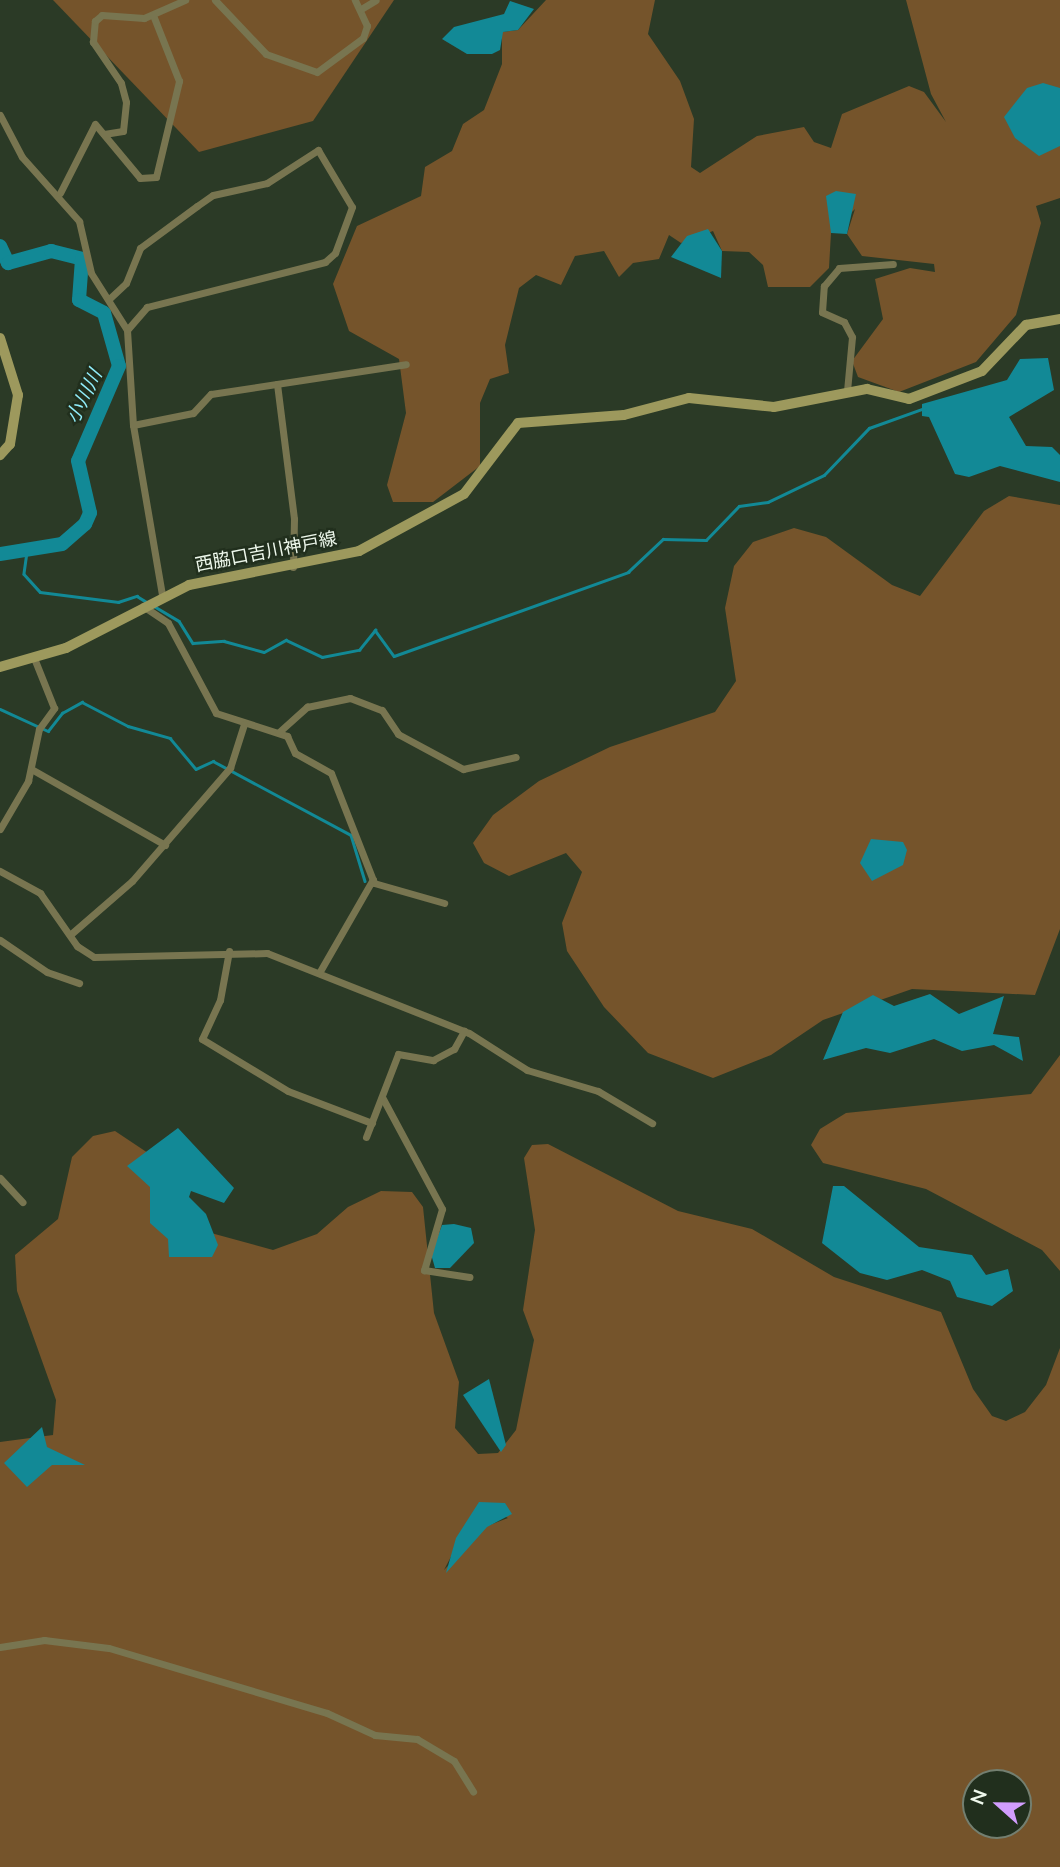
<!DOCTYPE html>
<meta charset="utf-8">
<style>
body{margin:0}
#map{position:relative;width:1060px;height:1867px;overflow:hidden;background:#2b3a26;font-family:"Nunito Sans","Noto Sans JP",sans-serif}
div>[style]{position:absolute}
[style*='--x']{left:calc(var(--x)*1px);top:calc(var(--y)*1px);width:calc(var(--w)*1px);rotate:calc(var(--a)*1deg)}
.green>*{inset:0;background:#75542b}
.water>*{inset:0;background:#128996}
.stream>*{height:2.5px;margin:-1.25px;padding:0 1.25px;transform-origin:1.25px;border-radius:1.25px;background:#128996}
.river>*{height:14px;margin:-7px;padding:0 7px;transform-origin:7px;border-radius:7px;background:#128996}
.minor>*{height:7px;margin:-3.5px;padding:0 3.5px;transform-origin:3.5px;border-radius:3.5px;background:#787550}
.secondary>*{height:10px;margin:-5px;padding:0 5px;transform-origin:5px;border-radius:5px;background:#9d995d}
span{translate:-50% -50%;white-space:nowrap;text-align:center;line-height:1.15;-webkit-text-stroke:5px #212f1d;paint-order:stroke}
.street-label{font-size:18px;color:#eef8ec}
.water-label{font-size:19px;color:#91edfa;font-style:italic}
.north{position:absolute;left:962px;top:1769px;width:70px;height:70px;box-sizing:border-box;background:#212f1d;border:2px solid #737f70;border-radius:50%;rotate:291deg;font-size:19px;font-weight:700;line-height:28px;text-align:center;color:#eef8ec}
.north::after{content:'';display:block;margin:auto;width:24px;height:32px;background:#d29dfd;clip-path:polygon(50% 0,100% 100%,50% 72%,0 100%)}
</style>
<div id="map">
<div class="green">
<i style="clip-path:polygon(53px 0,394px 0,313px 121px,199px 152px)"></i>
<i style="clip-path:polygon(546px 0,655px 0,648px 34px,680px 81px,694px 119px,691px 167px,700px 173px,757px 136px,804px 127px,814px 142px,831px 148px,842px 114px,909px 86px,924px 92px,946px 122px,931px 94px,906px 0,1060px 0,1060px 198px,1036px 206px,1041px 223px,1016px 315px,976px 362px,899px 392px,858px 377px,852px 361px,883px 319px,875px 279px,910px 268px,935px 272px,934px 264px,862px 256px,847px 234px,855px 209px,831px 233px,829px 268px,810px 287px,768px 287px,763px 265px,749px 252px,722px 251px,713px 231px,681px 243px,669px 235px,659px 259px,633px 263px,619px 277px,604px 251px,575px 256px,561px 285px,536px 275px,519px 288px,505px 345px,509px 373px,490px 379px,480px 403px,480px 466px,433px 502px,393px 502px,387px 485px,406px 413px,399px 359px,349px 331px,333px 284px,357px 226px,421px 196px,425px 167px,452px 151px,463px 124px,484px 110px,502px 64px,502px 32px,518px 30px)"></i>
<i style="clip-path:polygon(1009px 496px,1060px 505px,1060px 929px,1035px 995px,912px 989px,823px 1020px,771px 1055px,713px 1078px,648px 1053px,604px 1007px,567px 951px,562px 923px,582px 872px,566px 853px,509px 876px,484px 863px,473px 843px,493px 815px,539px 781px,610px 747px,715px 712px,736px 681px,725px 608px,734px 566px,753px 542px,794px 528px,826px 537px,892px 585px,920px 596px,984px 511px)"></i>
<i style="clip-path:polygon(1060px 1055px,1060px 1271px,1042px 1250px,926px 1189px,823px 1163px,811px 1145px,820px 1129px,846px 1113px,1031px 1094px)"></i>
<i style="clip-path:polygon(evenodd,115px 1131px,151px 1155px,185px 1210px,211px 1233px,273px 1250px,317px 1234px,348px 1207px,381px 1191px,412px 1192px,423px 1207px,434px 1313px,459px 1382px,455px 1428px,478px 1454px,498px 1453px,516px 1430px,534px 1340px,523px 1310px,535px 1230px,524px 1158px,532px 1145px,548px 1144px,678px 1211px,752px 1229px,834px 1277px,941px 1312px,973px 1389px,992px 1416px,1006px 1421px,1025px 1412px,1046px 1385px,1060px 1348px,1060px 1867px,0 1867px,0 1442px,53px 1435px,56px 1400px,17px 1291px,15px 1255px,58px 1219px,72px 1157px,93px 1136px,115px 1131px,479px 1503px,508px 1518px,487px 1526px,444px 1570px,479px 1503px,115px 1131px,976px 1783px,1018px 1783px,1018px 1825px,976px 1825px,976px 1783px)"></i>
</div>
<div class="water">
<i style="clip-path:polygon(510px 1px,534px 9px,518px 30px,503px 32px,500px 50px,492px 54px,467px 54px,442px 39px,454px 27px,504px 14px)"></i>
<i style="clip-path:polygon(1043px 83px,1060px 88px,1060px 146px,1039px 156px,1015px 138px,1004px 117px,1027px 88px)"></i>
<i style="clip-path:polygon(836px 191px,856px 194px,847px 234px,831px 233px,826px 196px)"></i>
<i style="clip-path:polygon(708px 229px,722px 251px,721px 278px,671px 257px,687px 236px)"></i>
<i style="clip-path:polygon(1048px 358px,1054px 390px,1009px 417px,1026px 446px,1052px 447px,1060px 455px,1060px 482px,1000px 466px,969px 477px,955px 474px,929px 417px,922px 416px,922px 404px,1007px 380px,1020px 359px)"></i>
<i style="clip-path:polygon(871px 839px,903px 842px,907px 850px,903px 865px,872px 881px,860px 863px)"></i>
<i style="clip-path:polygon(930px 994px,959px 1014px,1004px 996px,993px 1034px,1019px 1037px,1023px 1061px,994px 1045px,962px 1051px,934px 1039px,890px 1053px,866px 1048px,823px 1060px,843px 1012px,873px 995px,894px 1006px)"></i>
<i style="clip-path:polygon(178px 1128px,234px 1188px,224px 1203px,191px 1191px,189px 1197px,206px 1214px,218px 1245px,212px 1257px,169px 1257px,168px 1239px,150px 1223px,150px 1187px,127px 1166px)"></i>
<i style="clip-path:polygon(833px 1186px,844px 1186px,919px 1247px,972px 1255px,986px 1275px,1008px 1269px,1013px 1291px,992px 1306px,957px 1297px,950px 1281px,922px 1270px,887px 1280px,860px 1273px,822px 1243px)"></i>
<i style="clip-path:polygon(454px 1224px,471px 1228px,474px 1243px,450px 1268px,435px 1268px,431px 1254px,442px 1225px)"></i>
<i style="clip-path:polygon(489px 1379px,506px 1445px,501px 1452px,463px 1395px)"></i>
<i style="clip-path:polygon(42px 1427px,47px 1447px,85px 1465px,52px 1465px,27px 1487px,4px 1463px)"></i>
<i style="clip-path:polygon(479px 1502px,505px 1503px,512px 1514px,487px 1527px,446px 1573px,456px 1538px)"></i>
</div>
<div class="stream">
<i style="--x:27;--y:552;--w:22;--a:98"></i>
<i style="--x:24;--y:574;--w:24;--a:48"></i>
<i style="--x:40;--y:592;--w:79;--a:7.3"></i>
<i style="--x:118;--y:602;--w:20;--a:-18"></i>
<i style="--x:137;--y:596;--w:13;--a:32"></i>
<i style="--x:154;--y:606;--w:29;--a:31"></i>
<i style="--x:179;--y:621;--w:26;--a:58"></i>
<i style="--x:193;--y:643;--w:31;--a:-4"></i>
<i style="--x:224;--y:641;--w:41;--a:15.4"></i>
<i style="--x:264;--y:652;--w:25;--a:-29"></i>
<i style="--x:286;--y:640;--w:40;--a:25"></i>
<i style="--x:322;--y:657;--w:38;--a:-11"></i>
<i style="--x:359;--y:650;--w:26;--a:-51"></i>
<i style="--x:375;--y:630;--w:32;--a:54"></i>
<i style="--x:394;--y:656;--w:249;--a:-19.7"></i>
<i style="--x:628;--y:572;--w:48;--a:-43.3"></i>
<i style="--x:663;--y:539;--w:43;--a:1.3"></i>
<i style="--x:706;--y:540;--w:47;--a:-45.9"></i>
<i style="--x:739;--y:506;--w:29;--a:-8"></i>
<i style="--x:768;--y:502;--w:62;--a:-25.7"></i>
<i style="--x:824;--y:475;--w:65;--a:-46.2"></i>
<i style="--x:869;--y:428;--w:59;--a:-19.7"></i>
<i style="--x:0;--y:709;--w:53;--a:24.6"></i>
<i style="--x:48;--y:731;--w:23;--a:-52"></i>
<i style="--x:62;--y:713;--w:23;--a:-29"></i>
<i style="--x:82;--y:702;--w:52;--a:27.6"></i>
<i style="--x:128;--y:726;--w:44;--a:15.9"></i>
<i style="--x:170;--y:738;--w:40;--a:50"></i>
<i style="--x:196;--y:769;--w:19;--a:-25"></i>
<i style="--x:213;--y:761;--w:157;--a:28.2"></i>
<i style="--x:351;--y:835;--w:48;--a:73.1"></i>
</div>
<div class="river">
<i style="--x:0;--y:246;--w:19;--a:65"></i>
<i style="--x:8;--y:263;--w:45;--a:-15.6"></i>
<i style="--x:51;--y:251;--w:32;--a:14"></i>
<i style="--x:82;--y:259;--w:41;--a:94.2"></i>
<i style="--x:79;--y:300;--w:28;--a:27"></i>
<i style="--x:104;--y:313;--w:55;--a:74.2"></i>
<i style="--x:119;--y:366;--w:103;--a:113.3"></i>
<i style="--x:78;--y:461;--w:53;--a:77"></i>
<i style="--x:90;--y:513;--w:12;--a:114"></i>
<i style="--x:85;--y:524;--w:30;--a:139"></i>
<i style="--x:62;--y:544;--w:63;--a:170.8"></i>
</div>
<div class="minor">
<i style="--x:215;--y:0;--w:74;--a:46.6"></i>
<i style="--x:266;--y:54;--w:54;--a:19.4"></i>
<i style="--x:317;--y:72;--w:57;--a:-36.5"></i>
<i style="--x:363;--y:38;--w:13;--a:-72"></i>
<i style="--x:367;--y:26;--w:29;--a:-115"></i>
<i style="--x:361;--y:9;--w:17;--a:-31"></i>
<i style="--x:0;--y:115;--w:47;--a:62.4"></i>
<i style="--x:22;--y:157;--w:86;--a:48.3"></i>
<i style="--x:79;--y:221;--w:53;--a:77"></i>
<i style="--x:91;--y:273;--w:67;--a:57.7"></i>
<i style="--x:127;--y:330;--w:95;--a:86.4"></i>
<i style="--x:133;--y:425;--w:171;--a:80.3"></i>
<i style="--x:104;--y:134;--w:19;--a:-9"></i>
<i style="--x:123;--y:131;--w:29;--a:-84"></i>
<i style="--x:126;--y:102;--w:20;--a:-105"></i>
<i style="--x:121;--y:83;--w:50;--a:-124.3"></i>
<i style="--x:93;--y:42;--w:21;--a:-85"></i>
<i style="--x:95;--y:21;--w:9;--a:-41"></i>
<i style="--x:102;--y:15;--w:42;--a:4.1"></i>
<i style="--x:144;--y:18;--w:45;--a:-23.7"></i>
<i style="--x:60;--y:193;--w:77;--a:-63.1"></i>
<i style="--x:95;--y:124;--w:70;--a:50.2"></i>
<i style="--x:140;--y:178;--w:16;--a:-4"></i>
<i style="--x:156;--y:177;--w:99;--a:-76.5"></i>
<i style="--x:179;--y:81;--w:71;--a:-111.5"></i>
<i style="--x:109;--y:299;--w:23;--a:-43"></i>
<i style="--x:126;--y:283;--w:38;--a:-68"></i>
<i style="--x:140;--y:248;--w:71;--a:-36.4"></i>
<i style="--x:197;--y:206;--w:19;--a:-35"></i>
<i style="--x:213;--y:195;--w:55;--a:-12.5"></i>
<i style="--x:267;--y:183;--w:61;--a:-32.9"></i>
<i style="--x:318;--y:150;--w:66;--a:59.2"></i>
<i style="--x:352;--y:207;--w:49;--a:110.3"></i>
<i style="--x:335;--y:253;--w:13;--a:138"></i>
<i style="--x:325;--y:262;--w:184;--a:165.8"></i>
<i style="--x:147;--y:307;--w:30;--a:131"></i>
<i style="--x:277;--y:384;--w:136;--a:82.8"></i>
<i style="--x:294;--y:519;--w:48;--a:91.2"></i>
<i style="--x:847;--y:391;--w:54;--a:-84.7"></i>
<i style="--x:852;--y:337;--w:17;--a:-118"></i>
<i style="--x:844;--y:322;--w:24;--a:-156"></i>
<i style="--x:822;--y:312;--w:26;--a:-86"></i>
<i style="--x:824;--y:286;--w:23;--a:-50"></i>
<i style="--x:839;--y:268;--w:54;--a:-4.2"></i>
<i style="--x:133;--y:425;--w:61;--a:-11.3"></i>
<i style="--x:193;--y:413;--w:26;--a:-47"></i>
<i style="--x:211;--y:394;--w:197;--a:-8.7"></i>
<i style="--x:143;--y:606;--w:30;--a:34"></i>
<i style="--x:168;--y:623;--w:102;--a:61.9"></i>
<i style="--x:216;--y:713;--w:75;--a:17.9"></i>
<i style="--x:287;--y:736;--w:19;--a:65"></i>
<i style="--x:295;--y:753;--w:41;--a:29.1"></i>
<i style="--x:331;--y:773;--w:118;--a:68.6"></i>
<i style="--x:374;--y:883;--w:73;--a:15.9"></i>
<i style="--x:279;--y:732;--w:38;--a:-42"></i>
<i style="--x:307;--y:707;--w:44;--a:-11.8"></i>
<i style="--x:350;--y:698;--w:34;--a:21"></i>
<i style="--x:382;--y:710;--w:29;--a:56"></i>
<i style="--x:398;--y:734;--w:74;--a:28.3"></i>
<i style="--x:463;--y:769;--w:54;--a:-12.8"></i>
<i style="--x:33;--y:770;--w:152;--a:29.6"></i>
<i style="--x:0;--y:829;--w:56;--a:-59.7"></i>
<i style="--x:28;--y:781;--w:53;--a:-78.1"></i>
<i style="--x:39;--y:729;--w:26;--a:-54"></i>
<i style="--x:54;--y:708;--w:54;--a:-111.8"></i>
<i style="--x:0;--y:871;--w:46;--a:28.8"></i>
<i style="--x:40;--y:893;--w:65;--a:55.1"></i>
<i style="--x:77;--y:946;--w:20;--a:33"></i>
<i style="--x:94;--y:957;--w:173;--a:-1.3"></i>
<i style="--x:267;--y:953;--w:217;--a:21.6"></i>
<i style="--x:469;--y:1033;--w:69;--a:32.5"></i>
<i style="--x:527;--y:1070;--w:74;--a:16.5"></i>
<i style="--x:598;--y:1091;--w:63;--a:30.7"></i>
<i style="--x:71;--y:934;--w:81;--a:-41"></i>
<i style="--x:132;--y:881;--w:150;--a:-49.1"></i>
<i style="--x:230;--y:768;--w:46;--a:-72.3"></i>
<i style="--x:0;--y:940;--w:57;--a:34.2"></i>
<i style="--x:47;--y:972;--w:34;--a:19"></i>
<i style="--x:229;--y:951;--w:50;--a:100.4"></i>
<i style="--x:220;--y:1000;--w:43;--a:114.8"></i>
<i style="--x:202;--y:1039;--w:100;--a:31.2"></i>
<i style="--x:288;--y:1091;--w:90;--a:20.9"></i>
<i style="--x:319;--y:973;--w:108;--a:-60.1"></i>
<i style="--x:382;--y:1097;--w:127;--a:61.8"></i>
<i style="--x:442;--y:1209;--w:64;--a:106.4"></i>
<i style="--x:424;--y:1270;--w:46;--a:8.8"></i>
<i style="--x:366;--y:1137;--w:89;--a:-68.9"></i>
<i style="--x:398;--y:1054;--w:36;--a:10"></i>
<i style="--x:433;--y:1060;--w:24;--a:-28"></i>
<i style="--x:454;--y:1049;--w:21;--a:-61"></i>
<i style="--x:0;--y:1178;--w:33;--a:47"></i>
<i style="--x:0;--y:1647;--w:45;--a:-9"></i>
<i style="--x:44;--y:1640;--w:65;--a:7"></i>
<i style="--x:109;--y:1648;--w:227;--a:16.6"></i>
<i style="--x:327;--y:1713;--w:53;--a:24.6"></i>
<i style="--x:375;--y:1735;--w:42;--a:5.4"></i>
<i style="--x:417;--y:1739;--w:43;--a:30.7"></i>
<i style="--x:454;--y:1761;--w:36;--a:58"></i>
</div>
<div class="secondary">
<i style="--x:0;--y:338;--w:60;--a:72.5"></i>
<i style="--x:18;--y:395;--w:50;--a:99.3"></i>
<i style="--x:10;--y:444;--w:15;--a:132"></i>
<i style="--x:0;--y:667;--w:69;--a:-16.1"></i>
<i style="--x:66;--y:648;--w:138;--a:-27.1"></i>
<i style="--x:189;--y:585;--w:173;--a:-11.3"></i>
<i style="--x:359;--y:551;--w:119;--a:-28.5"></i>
<i style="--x:464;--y:494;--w:89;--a:-52.7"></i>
<i style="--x:518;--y:423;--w:106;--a:-4.3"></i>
<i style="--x:624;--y:415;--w:67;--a:-14.7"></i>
<i style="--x:689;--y:398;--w:85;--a:6"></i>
<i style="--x:774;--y:407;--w:95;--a:-11"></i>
<i style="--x:867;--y:389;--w:43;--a:13.4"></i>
<i style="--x:909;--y:399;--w:78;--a:-21"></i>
<i style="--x:982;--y:371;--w:64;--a:-46.3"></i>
<i style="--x:1026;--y:325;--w:35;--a:-10"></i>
</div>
<div class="street-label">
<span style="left:266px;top:552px;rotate:-11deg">西脇口吉川神戸線</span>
</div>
<div class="water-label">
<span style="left:85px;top:397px;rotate:-64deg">小川川</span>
</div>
<div class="north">N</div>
</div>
